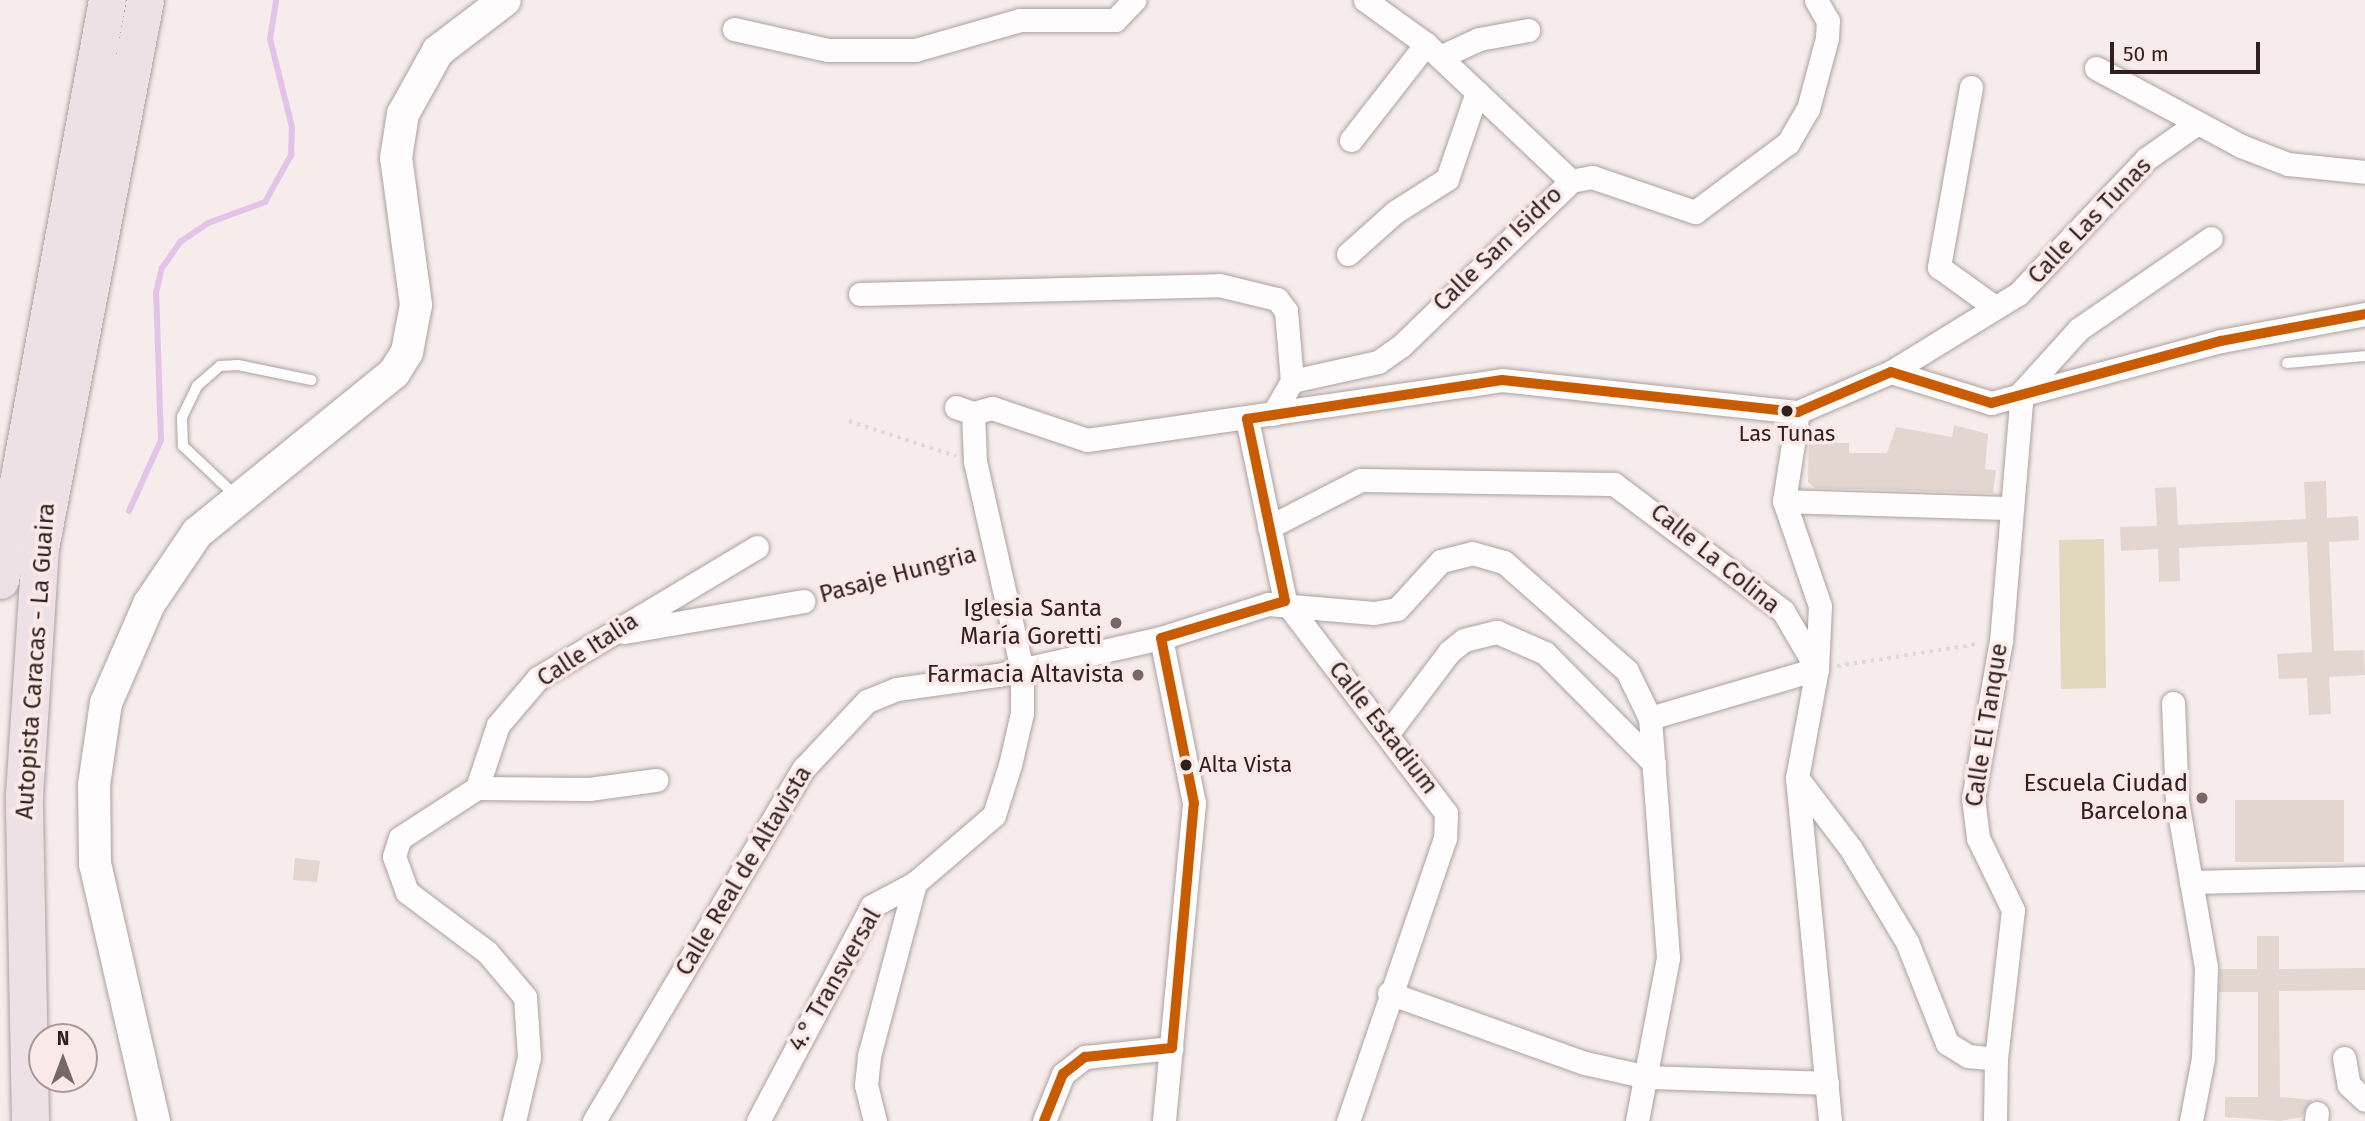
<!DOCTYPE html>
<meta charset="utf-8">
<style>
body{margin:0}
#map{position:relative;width:2365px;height:1121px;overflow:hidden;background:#f6eceb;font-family:"Fira Sans",sans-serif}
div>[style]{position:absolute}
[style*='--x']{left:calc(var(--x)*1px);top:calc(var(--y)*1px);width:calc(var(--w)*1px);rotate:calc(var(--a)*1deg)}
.green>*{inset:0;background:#e2d8bd}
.stream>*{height:6px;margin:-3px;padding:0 3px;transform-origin:3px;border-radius:3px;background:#e3c3e8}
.building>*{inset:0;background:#e3d5cf}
.path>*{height:3.5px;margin-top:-1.75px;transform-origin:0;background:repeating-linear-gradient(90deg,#dcd9d8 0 3.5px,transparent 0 8.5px)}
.roads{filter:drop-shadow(0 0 2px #aca19f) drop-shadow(0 0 2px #aca19f)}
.service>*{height:10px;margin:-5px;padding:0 5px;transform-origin:5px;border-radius:5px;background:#fefcfc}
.minor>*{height:23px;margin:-11.5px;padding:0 11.5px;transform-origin:11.5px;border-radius:11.5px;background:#fefcfc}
.secondary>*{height:32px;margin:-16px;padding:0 16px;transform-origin:16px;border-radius:16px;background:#fefcfc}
.trunk>*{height:37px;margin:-18.5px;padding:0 18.5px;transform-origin:18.5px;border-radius:18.5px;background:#eee1e6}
.bus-1>*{height:10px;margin:-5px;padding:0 5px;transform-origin:5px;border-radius:5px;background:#c95b00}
.dots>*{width:19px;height:19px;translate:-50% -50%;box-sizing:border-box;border:4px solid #fae9e7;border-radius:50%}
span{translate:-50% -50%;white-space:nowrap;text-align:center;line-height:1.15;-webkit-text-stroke:7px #fae9e7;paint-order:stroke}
.bus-label{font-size:22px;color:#30211f}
.left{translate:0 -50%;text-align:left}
.street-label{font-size:24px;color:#30211f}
.poi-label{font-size:24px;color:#30211f}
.right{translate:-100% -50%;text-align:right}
.north{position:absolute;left:28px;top:1023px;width:70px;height:70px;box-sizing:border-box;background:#fae9e7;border:2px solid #a99997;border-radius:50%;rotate:0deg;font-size:19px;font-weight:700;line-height:28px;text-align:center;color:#30211f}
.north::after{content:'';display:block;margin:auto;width:24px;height:32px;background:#756866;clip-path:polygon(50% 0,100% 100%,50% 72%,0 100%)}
.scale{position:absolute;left:2110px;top:42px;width:150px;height:32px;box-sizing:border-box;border:4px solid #30211f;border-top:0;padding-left:9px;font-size:21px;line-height:24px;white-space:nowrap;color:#30211f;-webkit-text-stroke:5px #fae9e7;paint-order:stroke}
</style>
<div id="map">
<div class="green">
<i style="clip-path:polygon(2104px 539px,2106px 688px,2061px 689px,2059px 540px)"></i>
</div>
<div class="stream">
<i style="--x:129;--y:511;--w:78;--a:-65.7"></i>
<i style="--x:161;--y:440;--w:147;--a:-91.9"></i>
<i style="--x:156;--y:293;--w:26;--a:-77"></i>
<i style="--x:162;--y:268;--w:32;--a:-55"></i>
<i style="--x:180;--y:242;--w:34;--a:-34"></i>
<i style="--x:208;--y:223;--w:61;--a:-20.2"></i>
<i style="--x:265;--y:202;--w:54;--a:-61"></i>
<i style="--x:291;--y:155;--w:28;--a:-88"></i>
<i style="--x:292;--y:127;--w:91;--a:-104"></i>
<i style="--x:270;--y:39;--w:39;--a:-81"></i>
</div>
<div class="building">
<i style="clip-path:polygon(1954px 425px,1988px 434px,1985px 469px,1996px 470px,1993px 493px,1815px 488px,1808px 482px,1809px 432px,1837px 435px,1837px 443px,1849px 443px,1849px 453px,1887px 453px,1896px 427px,1952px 437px)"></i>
<i style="clip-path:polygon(2326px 481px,2327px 518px,2358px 516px,2359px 540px,2329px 542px,2334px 651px,2364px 650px,2365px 675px,2329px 677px,2331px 714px,2309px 715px,2307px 678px,2279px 679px,2277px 654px,2312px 652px,2307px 542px,2179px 548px,2180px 581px,2159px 582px,2158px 549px,2121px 551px,2120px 527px,2157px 526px,2155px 488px,2176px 487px,2178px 525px,2306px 519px,2304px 482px)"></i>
<i style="clip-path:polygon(2235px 800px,2344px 800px,2344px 862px,2235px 862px)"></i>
<i style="clip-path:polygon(295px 858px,320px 861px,317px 882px,293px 880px)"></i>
<i style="clip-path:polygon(2257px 936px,2279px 936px,2279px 969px,2365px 968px,2365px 990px,2279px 991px,2280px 1097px,2312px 1100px,2302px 1117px,2280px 1121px,2225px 1117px,2225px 1097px,2258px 1097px,2258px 992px,2219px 992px,2220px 969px,2257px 969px)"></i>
</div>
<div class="path">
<i style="--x:849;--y:421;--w:113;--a:18.1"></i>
<i style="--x:822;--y:597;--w:161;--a:-15.5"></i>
<i style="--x:1837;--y:666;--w:143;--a:-8.9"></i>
</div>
<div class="roads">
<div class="service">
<i style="--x:2287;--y:363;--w:78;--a:-5.1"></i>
<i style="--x:236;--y:496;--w:73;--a:-136.7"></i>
<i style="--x:183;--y:446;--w:29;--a:-92"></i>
<i style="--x:182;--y:417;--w:34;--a:-64"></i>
<i style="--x:197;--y:386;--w:30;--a:-41"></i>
<i style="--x:220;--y:366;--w:18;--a:-3"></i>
<i style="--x:238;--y:365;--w:75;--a:11.6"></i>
</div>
<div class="minor">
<i style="--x:1365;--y:0;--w:75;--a:35.8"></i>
<i style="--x:1426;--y:44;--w:199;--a:43.4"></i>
<i style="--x:734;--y:29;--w:96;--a:12.6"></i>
<i style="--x:828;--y:50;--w:87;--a:0"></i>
<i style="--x:915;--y:50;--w:109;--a:-15.9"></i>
<i style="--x:1020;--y:20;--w:95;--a:0"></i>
<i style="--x:1115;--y:20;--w:28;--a:-46"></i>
<i style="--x:1440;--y:57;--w:43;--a:-24.8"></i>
<i style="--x:1479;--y:39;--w:50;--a:-10.4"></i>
<i style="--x:2096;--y:68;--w:165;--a:28.3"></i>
<i style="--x:2241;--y:146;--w:50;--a:21"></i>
<i style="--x:2288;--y:164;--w:77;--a:5.9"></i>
<i style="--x:1971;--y:87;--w:183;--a:100.1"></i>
<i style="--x:1939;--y:267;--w:67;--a:35.8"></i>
<i style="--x:1351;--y:140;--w:122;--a:-52"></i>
<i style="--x:1348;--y:254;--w:63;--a:-41.8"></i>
<i style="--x:1395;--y:212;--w:62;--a:-32.4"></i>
<i style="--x:1447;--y:179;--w:92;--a:-71"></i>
<i style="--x:860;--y:294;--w:359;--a:-1.4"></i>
<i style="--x:1219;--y:285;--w:60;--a:13.6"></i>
<i style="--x:1277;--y:299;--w:15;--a:53"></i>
<i style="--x:1286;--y:311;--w:70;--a:85.1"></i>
<i style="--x:1891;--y:372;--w:105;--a:17.2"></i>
<i style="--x:1991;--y:403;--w:238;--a:-15.1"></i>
<i style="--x:2221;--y:341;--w:147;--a:-10.6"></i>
<i style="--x:973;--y:413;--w:20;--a:-15"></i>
<i style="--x:992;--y:408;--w:100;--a:18.6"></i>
<i style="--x:1087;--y:440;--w:419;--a:-8.2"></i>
<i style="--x:1502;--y:380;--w:298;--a:6.2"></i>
<i style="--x:1798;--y:412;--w:101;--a:-23.3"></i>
<i style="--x:1891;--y:372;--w:149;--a:-31.6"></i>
<i style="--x:2018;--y:294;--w:186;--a:-46.5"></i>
<i style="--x:2146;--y:159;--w:57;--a:-35.1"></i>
<i style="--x:1273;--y:414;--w:38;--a:-60"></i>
<i style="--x:1292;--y:381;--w:88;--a:-12.5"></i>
<i style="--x:1378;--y:362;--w:28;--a:-35"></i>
<i style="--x:1401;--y:346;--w:237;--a:-44.1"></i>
<i style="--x:1571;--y:181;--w:21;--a:-11"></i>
<i style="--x:1592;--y:177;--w:109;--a:18.8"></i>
<i style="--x:1695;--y:212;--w:116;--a:-36.6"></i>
<i style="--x:1788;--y:143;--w:39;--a:-60"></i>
<i style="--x:1808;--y:109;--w:73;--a:-75"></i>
<i style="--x:1827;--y:38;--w:17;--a:-87"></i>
<i style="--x:1828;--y:21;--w:24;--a:-120"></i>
<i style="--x:1247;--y:419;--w:186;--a:78.2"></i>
<i style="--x:1285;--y:601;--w:266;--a:52.8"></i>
<i style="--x:1446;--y:813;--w:25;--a:92"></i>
<i style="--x:1445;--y:838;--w:299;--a:108.9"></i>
<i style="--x:1784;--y:501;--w:227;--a:1.8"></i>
<i style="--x:1269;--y:527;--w:103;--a:-27.1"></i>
<i style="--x:1361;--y:480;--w:253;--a:0.9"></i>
<i style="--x:1614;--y:484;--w:211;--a:36.9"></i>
<i style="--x:1783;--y:611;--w:67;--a:59.6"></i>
<i style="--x:1817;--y:669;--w:111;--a:100.4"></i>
<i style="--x:1797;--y:778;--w:345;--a:84.5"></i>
<i style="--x:624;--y:632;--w:182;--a:-9.8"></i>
<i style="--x:1161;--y:638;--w:168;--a:78.7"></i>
<i style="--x:1194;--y:803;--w:319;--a:95.4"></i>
<i style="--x:2173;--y:703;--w:98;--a:87.7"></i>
<i style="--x:2177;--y:801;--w:169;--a:80.1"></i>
<i style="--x:2206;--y:967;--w:91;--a:91.9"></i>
<i style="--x:2203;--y:1058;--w:64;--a:100.8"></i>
<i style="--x:1650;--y:718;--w:174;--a:-16.4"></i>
<i style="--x:1817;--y:669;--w:63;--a:-87.3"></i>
<i style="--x:1820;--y:606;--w:111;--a:-108.9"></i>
<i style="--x:1784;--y:501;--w:90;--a:-81.1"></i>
<i style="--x:1388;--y:733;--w:101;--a:-53"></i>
<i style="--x:1449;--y:652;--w:19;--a:-39"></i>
<i style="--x:1464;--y:640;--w:34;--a:-14"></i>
<i style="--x:1497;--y:632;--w:52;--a:23.6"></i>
<i style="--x:1545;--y:653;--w:155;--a:45.3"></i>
<i style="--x:1797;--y:778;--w:89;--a:52.7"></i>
<i style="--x:1851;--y:849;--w:109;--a:58.9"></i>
<i style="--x:1907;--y:942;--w:109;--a:68.4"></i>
<i style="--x:1947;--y:1043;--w:25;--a:32"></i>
<i style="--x:1968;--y:1056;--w:28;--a:6"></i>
<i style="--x:1996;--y:1059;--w:150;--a:-83.5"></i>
<i style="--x:2013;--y:910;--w:80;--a:-115.9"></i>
<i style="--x:1978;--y:838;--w:39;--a:-97"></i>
<i style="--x:1973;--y:799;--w:160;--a:-80"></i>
<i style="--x:2001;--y:641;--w:250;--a:-85.2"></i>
<i style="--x:2022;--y:392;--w:85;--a:-47.9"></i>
<i style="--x:2079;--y:329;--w:160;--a:-34.6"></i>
<i style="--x:477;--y:788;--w:112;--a:0.5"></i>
<i style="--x:589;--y:789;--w:68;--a:-7.7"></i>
<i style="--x:2191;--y:882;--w:174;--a:-1.3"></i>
<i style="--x:1389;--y:993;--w:208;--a:19.7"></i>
<i style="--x:1585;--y:1063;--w:64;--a:12.7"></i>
<i style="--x:1647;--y:1077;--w:180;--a:1.9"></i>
<i style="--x:2344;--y:1058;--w:27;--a:80"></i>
<i style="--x:2349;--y:1085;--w:22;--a:43"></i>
<i style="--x:514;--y:1121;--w:66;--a:-76.8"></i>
<i style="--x:529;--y:1057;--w:60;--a:-93.8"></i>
<i style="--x:525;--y:997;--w:59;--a:-130.2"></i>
<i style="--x:487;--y:952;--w:100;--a:-143.1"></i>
<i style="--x:407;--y:892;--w:38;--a:-110"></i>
<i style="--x:394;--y:856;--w:19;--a:-72"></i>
<i style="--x:400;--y:838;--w:92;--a:-33"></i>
<i style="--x:477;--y:788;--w:66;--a:-71.6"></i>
<i style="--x:498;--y:725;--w:62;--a:-49.6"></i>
<i style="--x:538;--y:678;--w:255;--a:-30.9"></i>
<i style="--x:594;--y:1121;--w:411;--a:-59.3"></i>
<i style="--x:804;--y:768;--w:92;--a:-46.8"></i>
<i style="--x:867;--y:701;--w:32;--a:-22"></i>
<i style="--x:897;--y:689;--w:102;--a:-7.9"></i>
<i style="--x:998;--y:675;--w:167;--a:-12.8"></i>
<i style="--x:1161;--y:638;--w:112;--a:-17.6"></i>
<i style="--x:1268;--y:604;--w:106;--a:4.9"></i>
<i style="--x:1374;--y:613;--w:23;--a:-10"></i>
<i style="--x:1397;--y:609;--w:65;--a:-47.5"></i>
<i style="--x:1441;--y:561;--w:32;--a:-14"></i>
<i style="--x:1472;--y:553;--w:33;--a:16"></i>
<i style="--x:1504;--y:562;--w:164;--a:41.5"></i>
<i style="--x:1627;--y:671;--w:52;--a:63.9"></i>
<i style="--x:1650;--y:718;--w:241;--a:85.7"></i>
<i style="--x:1668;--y:958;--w:166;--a:100.8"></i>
<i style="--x:758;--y:1121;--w:243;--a:-62.1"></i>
<i style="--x:872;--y:906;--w:49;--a:-28.1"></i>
<i style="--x:915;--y:883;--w:104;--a:-40.7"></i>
<i style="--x:994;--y:815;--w:52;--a:-72.3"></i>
<i style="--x:1010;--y:765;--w:53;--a:-77"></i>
<i style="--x:1022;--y:713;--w:43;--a:-90"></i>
<i style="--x:1022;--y:670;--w:214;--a:-102.7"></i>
<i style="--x:975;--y:461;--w:48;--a:-92.4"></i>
<i style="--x:973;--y:413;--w:18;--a:-161"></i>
<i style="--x:875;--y:1121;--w:37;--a:-104"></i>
<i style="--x:866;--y:1085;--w:29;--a:-84"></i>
<i style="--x:869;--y:1056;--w:179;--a:-75.1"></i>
<i style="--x:1044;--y:1121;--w:51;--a:-68"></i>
<i style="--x:1063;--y:1074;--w:28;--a:-38"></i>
<i style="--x:1085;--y:1057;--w:87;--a:-5.9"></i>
<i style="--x:1995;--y:1121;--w:62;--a:-89.1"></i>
<i style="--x:2316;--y:1121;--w:8;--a:-83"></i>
</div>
<div class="secondary">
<i style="--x:154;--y:1121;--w:264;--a:-102.9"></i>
<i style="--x:95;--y:864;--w:79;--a:-90.7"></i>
<i style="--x:94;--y:785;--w:83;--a:-81.7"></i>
<i style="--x:106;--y:703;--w:108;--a:-66.5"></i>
<i style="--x:149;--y:604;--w:86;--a:-55.9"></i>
<i style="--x:197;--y:533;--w:254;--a:-39.1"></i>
<i style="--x:394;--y:373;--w:25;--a:-58"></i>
<i style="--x:407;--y:352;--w:48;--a:-79.2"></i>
<i style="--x:416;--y:305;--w:148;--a:-97.7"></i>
<i style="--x:396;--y:158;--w:45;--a:-81"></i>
<i style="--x:403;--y:114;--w:72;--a:-60.9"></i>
<i style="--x:438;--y:51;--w:84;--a:-37.3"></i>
</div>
<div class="trunk">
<i style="--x:0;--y:580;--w:590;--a:-79.55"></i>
<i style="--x:30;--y:1121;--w:326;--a:-91.1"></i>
<i style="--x:24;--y:795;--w:248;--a:-86.3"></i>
<i style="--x:40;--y:548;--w:558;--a:-79.15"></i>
</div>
</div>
<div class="bus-1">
<i style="--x:1044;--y:1121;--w:51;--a:-68"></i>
<i style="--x:1063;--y:1074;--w:28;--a:-38"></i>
<i style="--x:1085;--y:1057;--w:87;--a:-5.9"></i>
<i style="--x:1172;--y:1048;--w:246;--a:-84.9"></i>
<i style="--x:1194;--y:803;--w:168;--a:-101.3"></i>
<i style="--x:1161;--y:638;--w:129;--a:-16.6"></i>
<i style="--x:1285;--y:601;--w:186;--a:-101.8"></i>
<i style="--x:1247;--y:419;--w:258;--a:-8.7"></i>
<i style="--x:1502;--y:380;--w:298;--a:6.2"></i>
<i style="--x:1798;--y:412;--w:101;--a:-23.3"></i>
<i style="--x:1891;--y:372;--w:105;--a:17.2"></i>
<i style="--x:1991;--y:403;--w:238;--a:-15.1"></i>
<i style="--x:2221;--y:341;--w:147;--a:-10.6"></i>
</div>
<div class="dots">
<i style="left:1787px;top:411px;background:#30211f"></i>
<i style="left:1116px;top:623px;background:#756866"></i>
<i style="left:1138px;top:675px;background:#756866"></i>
<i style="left:1186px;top:765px;background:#30211f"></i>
<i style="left:2202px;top:798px;background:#756866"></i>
</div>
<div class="bus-label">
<span style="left:1787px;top:434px">Las Tunas</span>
<span class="left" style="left:1199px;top:765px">Alta Vista</span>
</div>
<div class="street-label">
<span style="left:2090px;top:221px;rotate:-46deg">Calle Las Tunas</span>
<span style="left:1498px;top:249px;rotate:-44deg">Calle San Isidro</span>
<span style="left:1715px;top:559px;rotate:39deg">Calle La Colina</span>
<span style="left:898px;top:575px;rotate:-15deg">Pasaje Hungria</span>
<span style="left:588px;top:650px;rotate:-33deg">Calle Italia</span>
<span style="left:36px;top:661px;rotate:-86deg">Autopista Caracas - La Guaira</span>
<span style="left:1987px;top:725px;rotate:-81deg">Calle El Tanque</span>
<span style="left:1383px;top:728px;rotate:52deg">Calle Estadium</span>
<span style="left:744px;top:871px;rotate:-59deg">Calle Real de Altavista</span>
<span style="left:835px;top:980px;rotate:-60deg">4.° Transversal</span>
</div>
<div class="poi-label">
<span class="right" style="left:1102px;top:623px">Iglesia Santa<br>María Goretti</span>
<span class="right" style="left:1124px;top:675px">Farmacia Altavista</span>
<span class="right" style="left:2188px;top:798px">Escuela Ciudad<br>Barcelona</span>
</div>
<div class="north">N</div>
<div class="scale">50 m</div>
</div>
